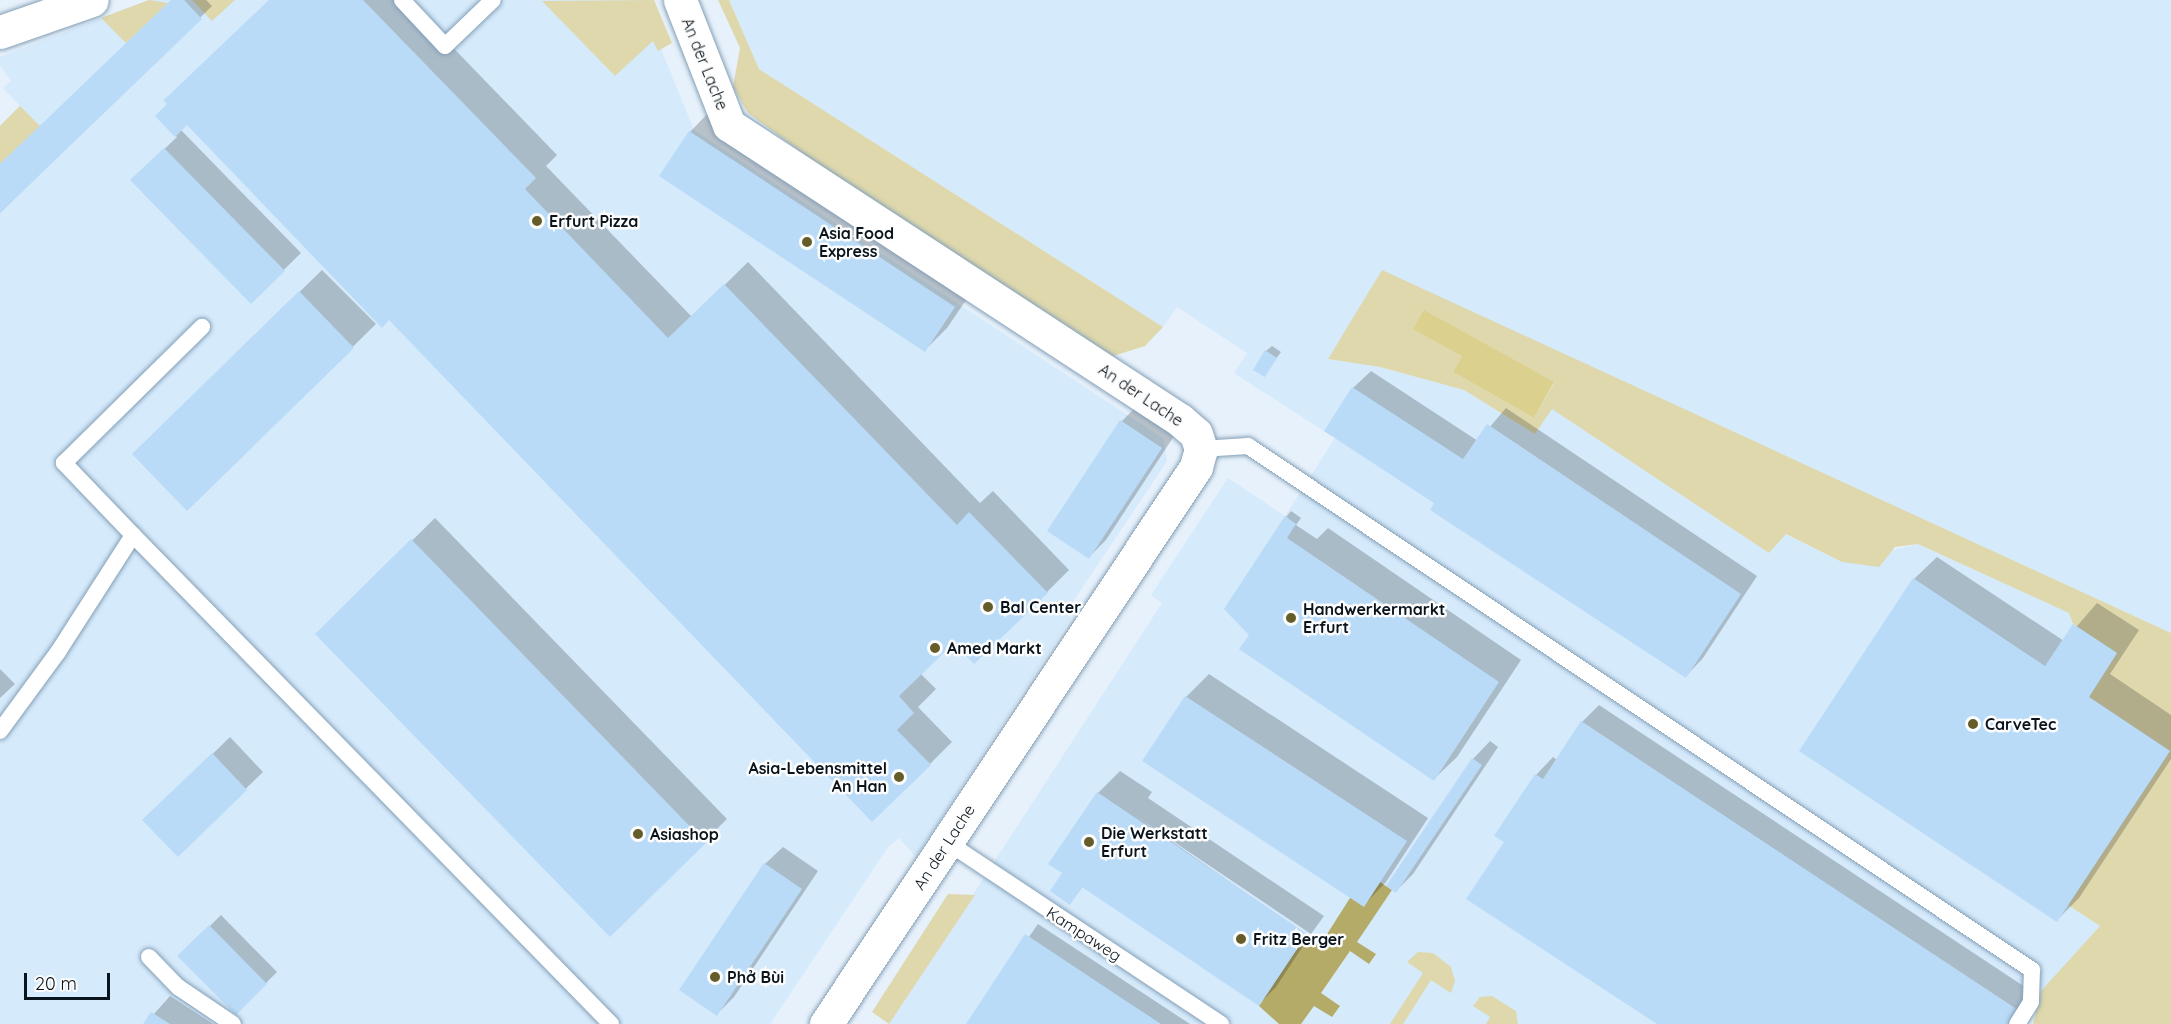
<!DOCTYPE html>
<meta charset="utf-8">
<style>
body{margin:0}
#map{position:relative;width:2171px;height:1024px;overflow:hidden;background:#e6f1fb;font-family:Quicksand,sans-serif}
div>[style]{position:absolute}
[style*='--x']{left:calc(var(--x)*1px);top:calc(var(--y)*1px);width:calc(var(--w)*1px);rotate:calc(var(--a)*1deg)}
.built>*{inset:0;background:#d5eafb}
.green>*{inset:0;background:#ded8ac}
.forest>*{inset:0;background:#b5ab69}
.water>*{inset:0;background:#dbd08d}
.shadow>*{inset:0;background:#0003}
.building>*{inset:0;background:#b9dbf7}
.roads{filter:drop-shadow(0 0 2px #849fb6) drop-shadow(0 0 2px #849fb6)}
.lane>*{height:16px;margin:-8px;padding:0 8px;transform-origin:8px;border-radius:8px;background:#fff}
.street>*{height:33px;margin:-16.5px;padding:0 16.5px;transform-origin:16.5px;border-radius:16.5px;background:#fff}
.dots>*{width:16px;height:16px;translate:-50% -50%;box-sizing:border-box;border:3px solid #fcfdfc;border-radius:50%}
span{translate:-50% -50%;white-space:nowrap;text-align:center;line-height:1.15;-webkit-text-stroke:5px #fcfdfc;paint-order:stroke}
.street-label{font-size:16px;color:#0a141d}
.poi-label{font-size:16px;color:#0a141d;font-weight:700}
.left{translate:0 -50%;text-align:left}
.right{translate:-100% -50%;text-align:right}
.scale{position:absolute;left:24px;top:973px;width:86px;height:27px;box-sizing:border-box;border:3px solid #0a141d;border-top:0;padding-left:8px;font-size:18px;line-height:21px;white-space:nowrap;color:#0a141d;-webkit-text-stroke:4px #fcfdfc;paint-order:stroke}
</style>
<div id="map">
<div class="built">
<i style="clip-path:polygon(149px 0,641px 0,694px 130px,1164px 439px,1167px 461px,1066px 612px,1071px 618px,916px 857px,899px 838px,888px 847px,770px 1024px,0 1024px,0 126px,20px 106px,3px 88px,11px 81px,0 66px,0 57px)"></i>
<i style="clip-path:polygon(729px 0,2171px 0,2171px 633px,1383px 271px,1328px 359px,1380px 367px,1464px 390px,1535px 434px,1552px 408px,1769px 553px,1785px 534px,1842px 562px,1918px 544px,2070px 613px,2073px 624px,2117px 653px,2170px 751px,2068px 905px,2100px 926px,2013px 1024px,889px 1024px,1162px 603px,1151px 595px,1228px 478px,1285px 516px,1335px 438px,1234px 373px,1247px 353px,1177px 307px,1163px 327px,759px 69px)"></i>
</div>
<div class="green">
<i style="clip-path:polygon(149px 0,168px 3px,126px 43px,101px 18px)"></i>
<i style="clip-path:polygon(192px 0,235px 0,212px 21px)"></i>
<i style="clip-path:polygon(654px 0,672px 43px,658px 51px,653px 41px,615px 76px,542px 1px)"></i>
<i style="clip-path:polygon(718px 0,729px 0,759px 69px,1163px 327px,1145px 346px,1113px 356px,805px 155px,748px 113px,733px 87px,740px 48px)"></i>
<i style="clip-path:polygon(20px 106px,40px 126px,0 164px,0 126px)"></i>
<i style="clip-path:polygon(evenodd,1382px 270px,2171px 633px,2171px 1024px,2033px 1024px,2041px 991px,2100px 926px,2068px 905px,2170px 751px,2089px 697px,2117px 653px,2073px 624px,2069px 613px,1918px 544px,1895px 547px,1879px 567px,1842px 562px,1786px 534px,1769px 553px,1552px 409px,1535px 434px,1464px 390px,1380px 367px,1328px 359px,1382px 270px,1462px 356px,1554px 383px,1534px 418px,1453px 372px,1462px 356px)"></i>
<i style="clip-path:polygon(948px 894px,975px 895px,889px 1024px,872px 1012px)"></i>
<i style="clip-path:polygon(1418px 952px,1433px 953px,1451px 967px,1455px 981px,1451px 993px,1431px 980px,1403px 1024px,1390px 1024px,1423px 973px,1407px 962px)"></i>
<i style="clip-path:polygon(1492px 996px,1516px 1011px,1518px 1024px,1486px 1024px,1490px 1017px,1473px 1006px,1480px 997px)"></i>
</div>
<div class="forest">
<i style="clip-path:polygon(1380px 882px,1392px 890px,1357px 942px,1376px 954px,1369px 964px,1350px 951px,1321px 993px,1340px 1006px,1332px 1017px,1314px 1006px,1301px 1024px,1279px 1024px,1259px 1006px,1307px 934px,1322px 942px,1350px 898px)"></i>
</div>
<div class="water">
<i style="clip-path:polygon(1424px 310px,1554px 382px,1534px 418px,1453px 372px,1462px 356px,1413px 329px)"></i>
</div>
<div class="shadow">
<i style="clip-path:polygon(173px 0,206px 0,212px 6px,0 213px,0 168px)"></i>
<i style="clip-path:polygon(270px 0,407px 0,557px 155px,546px 166px,692px 317px,748px 262px,980px 503px,993px 491px,1069px 570px,1047px 592px,954px 640px,920px 673px,936px 689px,918px 707px,952px 742px,930px 764px,389px 318px,187px 123px,180px 129px,301px 253px,251px 302px,132px 180px,177px 137px,157px 116px)"></i>
<i style="clip-path:polygon(712px 109px,977px 284px,947px 328px,925px 350px,690px 132px)"></i>
<i style="clip-path:polygon(322px 270px,376px 324px,187px 509px,156px 432px)"></i>
<i style="clip-path:polygon(1272px 346px,1281px 352px,1264px 375px,1266px 351px)"></i>
<i style="clip-path:polygon(1371px 371px,1478px 441px,1506px 408px,1757px 576px,1703px 658px,1686px 676px,1436px 503px,1353px 388px)"></i>
<i style="clip-path:polygon(1139px 404px,1178px 430px,1106px 540px,1089px 557px,1122px 421px)"></i>
<i style="clip-path:polygon(1291px 511px,1301px 518px,1296px 525px,1317px 539px,1328px 528px,1521px 660px,1457px 757px,1434px 779px,1250px 635px,1286px 517px)"></i>
<i style="clip-path:polygon(435px 518px,727px 819px,610px 935px,317px 634px)"></i>
<i style="clip-path:polygon(1937px 557px,2064px 641px,2097px 603px,2139px 630px,2110px 674px,2171px 715px,2171px 759px,2079px 898px,2057px 920px,1914px 579px)"></i>
<i style="clip-path:polygon(0 669px,15px 684px,0 698px)"></i>
<i style="clip-path:polygon(1209px 674px,1428px 818px,1386px 882px,1364px 905px,1144px 761px,1186px 697px)"></i>
<i style="clip-path:polygon(1599px 705px,2037px 995px,2018px 1024px,1660px 1024px,1506px 841px,1536px 775px,1553px 757px,1557px 760px,1582px 722px)"></i>
<i style="clip-path:polygon(230px 737px,263px 772px,178px 855px,162px 803px)"></i>
<i style="clip-path:polygon(1490px 741px,1498px 747px,1413px 874px,1396px 891px,1473px 759px)"></i>
<i style="clip-path:polygon(1120px 771px,1152px 792px,1148px 798px,1324px 916px,1311px 934px,1134px 815px,1309px 937px,1276px 987px,1259px 1004px,1083px 886px,1075px 897px,1064px 873px,1098px 793px)"></i>
<i style="clip-path:polygon(783px 847px,818px 871px,734px 997px,717px 1014px,765px 864px)"></i>
<i style="clip-path:polygon(221px 915px,277px 972px,236px 1013px,180px 956px)"></i>
<i style="clip-path:polygon(1038px 924px,1190px 1024px,968px 1024px)"></i>
<i style="clip-path:polygon(170px 996px,213px 1024px,145px 1024px)"></i>
</div>
<div class="building">
<i style="clip-path:polygon(171px 0,184px 0,202px 19px,0 213px,0 164px)"></i>
<i style="clip-path:polygon(269px 0,363px 0,536px 178px,525px 189px,668px 338px,724px 284px,957px 525px,969px 512px,1048px 593px,974px 664px,954px 643px,899px 696px,914px 713px,897px 730px,931px 765px,872px 822px,389px 320px,382px 328px,187px 125px,175px 137px,155px 116px,167px 104px,163px 100px,167px 97px)"></i>
<i style="clip-path:polygon(689px 131px,955px 307px,925px 352px,659px 176px)"></i>
<i style="clip-path:polygon(164px 148px,285px 271px,251px 304px,130px 180px)"></i>
<i style="clip-path:polygon(299px 291px,354px 348px,187px 511px,132px 454px)"></i>
<i style="clip-path:polygon(1265px 350px,1277px 358px,1265px 377px,1253px 370px)"></i>
<i style="clip-path:polygon(1352px 387px,1463px 459px,1487px 424px,1741px 594px,1686px 678px,1430px 510px,1434px 503px,1324px 431px)"></i>
<i style="clip-path:polygon(1120px 420px,1162px 448px,1089px 559px,1047px 531px)"></i>
<i style="clip-path:polygon(1285px 516px,1296px 524px,1287px 538px,1499px 682px,1434px 781px,1239px 649px,1249px 635px,1224px 609px)"></i>
<i style="clip-path:polygon(411px 539px,706px 843px,610px 937px,315px 634px)"></i>
<i style="clip-path:polygon(1913px 578px,2045px 666px,2073px 624px,2117px 653px,2089px 697px,2170px 751px,2057px 922px,1799px 751px)"></i>
<i style="clip-path:polygon(1185px 696px,1407px 841px,1364px 907px,1142px 761px)"></i>
<i style="clip-path:polygon(1581px 721px,2021px 1012px,2013px 1024px,1657px 1024px,1466px 899px,1504px 842px,1494px 836px,1535px 774px,1543px 779px)"></i>
<i style="clip-path:polygon(212px 753px,247px 790px,178px 857px,142px 820px)"></i>
<i style="clip-path:polygon(1472px 758px,1482px 765px,1396px 893px,1386px 886px)"></i>
<i style="clip-path:polygon(1097px 792px,1307px 934px,1259px 1006px,1082px 887px,1070px 905px,1050px 891px,1062px 873px,1048px 864px)"></i>
<i style="clip-path:polygon(764px 863px,802px 889px,717px 1016px,679px 990px)"></i>
<i style="clip-path:polygon(209px 925px,267px 984px,236px 1015px,177px 956px)"></i>
<i style="clip-path:polygon(1025px 934px,1123px 999px,1161px 1024px,966px 1024px)"></i>
<i style="clip-path:polygon(151px 1012px,170px 1024px,143px 1024px)"></i>
</div>
<div class="roads">
<div class="lane">
<i style="--x:402;--y:0;--w:63;--a:46.9"></i>
<i style="--x:445;--y:46;--w:66;--a:-43.8"></i>
<i style="--x:1201;--y:449;--w:47;--a:-3.7"></i>
<i style="--x:1248;--y:446;--w:943;--a:33.76"></i>
<i style="--x:2032;--y:970;--w:32;--a:92"></i>
<i style="--x:2031;--y:1002;--w:26;--a:122"></i>
<i style="--x:133;--y:535;--w:100;--a:-133.8"></i>
<i style="--x:64;--y:463;--w:194;--a:-44.6"></i>
<i style="--x:0;--y:731;--w:98;--a:-53.7"></i>
<i style="--x:58;--y:652;--w:139;--a:-57.3"></i>
<i style="--x:133;--y:535;--w:684;--a:45.65"></i>
<i style="--x:947;--y:842;--w:329;--a:33.6"></i>
<i style="--x:149;--y:957;--w:42;--a:46"></i>
<i style="--x:178;--y:987;--w:66;--a:33.9"></i>
</div>
<div class="street">
<i style="--x:680;--y:0;--w:134;--a:68.6"></i>
<i style="--x:729;--y:125;--w:539;--a:33.19"></i>
<i style="--x:1180;--y:420;--w:21;--a:41"></i>
<i style="--x:1196;--y:434;--w:16;--a:72"></i>
<i style="--x:1201;--y:449;--w:19;--a:106"></i>
<i style="--x:1196;--y:467;--w:669;--a:123.6"></i>
<i style="--x:0;--y:32;--w:97;--a:-19.2"></i>
</div>
</div>
<div class="dots">
<i style="left:537px;top:221px;background:#655d29"></i>
<i style="left:807px;top:242px;background:#655d29"></i>
<i style="left:988px;top:607px;background:#655d29"></i>
<i style="left:1291px;top:618px;background:#655d29"></i>
<i style="left:935px;top:648px;background:#655d29"></i>
<i style="left:1973px;top:724px;background:#655d29"></i>
<i style="left:899px;top:777px;background:#655d29"></i>
<i style="left:638px;top:834px;background:#655d29"></i>
<i style="left:1089px;top:842px;background:#655d29"></i>
<i style="left:1241px;top:939px;background:#655d29"></i>
<i style="left:715px;top:977px;background:#655d29"></i>
</div>
<div class="street-label">
<span style="left:705px;top:64px;rotate:68deg">An der Lache</span>
<span style="left:1141px;top:395px;rotate:34deg">An der Lache</span>
<span style="left:944px;top:847px;rotate:-57deg">An der Lache</span>
<span style="left:1084px;top:934px;rotate:33deg">Kampaweg</span>
</div>
<div class="poi-label">
<span class="left" style="left:549px;top:221px">Erfurt Pizza</span>
<span class="left" style="left:819px;top:242px">Asia Food<br>Express</span>
<span class="left" style="left:1000px;top:607px">Bal Center</span>
<span class="left" style="left:1303px;top:618px">Handwerkermarkt<br>Erfurt</span>
<span class="left" style="left:947px;top:648px">Amed Markt</span>
<span class="left" style="left:1985px;top:724px">CarveTec</span>
<span class="right" style="left:887px;top:777px">Asia-Lebensmittel<br>An Han</span>
<span class="left" style="left:1101px;top:842px">Die Werkstatt<br>Erfurt</span>
<span class="left" style="left:650px;top:834px">Asiashop</span>
<span class="left" style="left:1253px;top:939px">Fritz Berger</span>
<span class="left" style="left:727px;top:977px">Phở Bùi</span>
</div>
<div class="scale">20 m</div>
</div>
